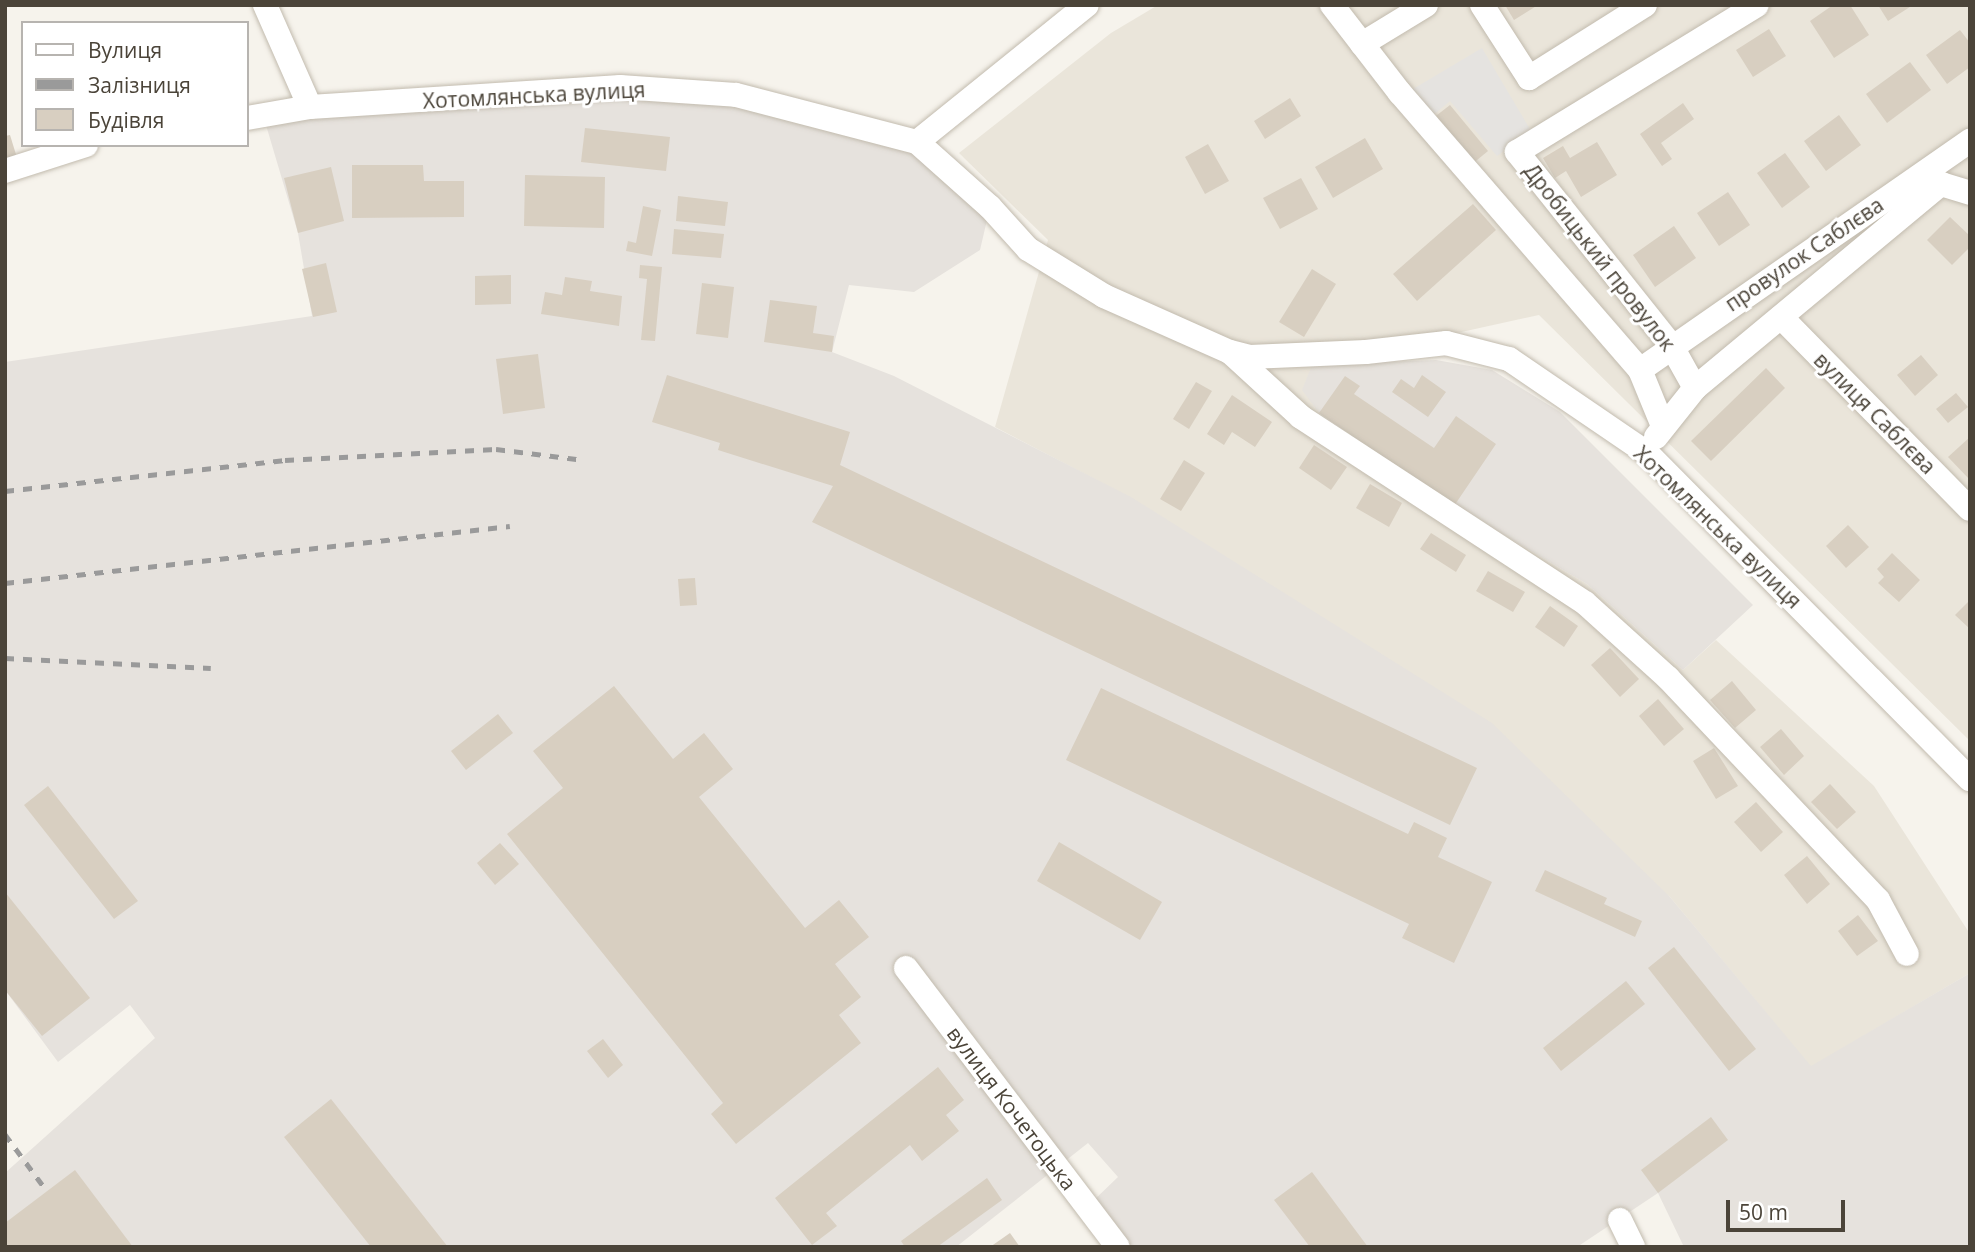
<!DOCTYPE html>
<meta charset="utf-8">
<style>
body{margin:0}
#map{position:relative;width:1975px;height:1252px;overflow:hidden;background:#f6f3ec;font-family:"Open Sans",sans-serif}
div>[style]{position:absolute}
[style*='--x']{left:calc(var(--x)*1px);top:calc(var(--y)*1px);width:calc(var(--w)*1px);rotate:calc(var(--a)*1deg)}
.residential>*{inset:0;background:#eae5da}
.industrial>*{inset:0;background:#e6e2dd}
.parking>*{inset:0;background:#e5e3e0}
.building>*{inset:0;background:#d8cfc1}
.roads{filter:drop-shadow(0 0 2px #c2bbae) drop-shadow(0 0 2px #c2bbae)}
.minor>*{height:24px;margin:-12px;padding:0 12px;transform-origin:12px;border-radius:12px;background:#fff}
.rail>*{height:4.5px;margin-top:-2.25px;transform-origin:0;background:repeating-linear-gradient(90deg,#9a9a9a 0 9px,transparent 0 18px)}
span{translate:-50% -50%;white-space:nowrap;text-align:center;line-height:1.15;-webkit-text-stroke:6px #fff;paint-order:stroke}
.street-label{font-size:21px;color:#4b4439}
.frame{position:absolute;inset:0;border:7px solid #4b4439;pointer-events:none}
.legend{position:absolute;left:21px;top:21px;width:228px;height:126px;box-sizing:border-box;background:#fff;border:2px solid #b7b4b0;margin:0;padding:9px 12px;list-style:none;font-size:21px;color:#4b4439}
.legend li{display:flex;align-items:center;gap:14px;height:35px}
.legend b{width:35px;border:2px solid #b7b4b0}
.scale{position:absolute;left:1726px;top:1200px;width:119px;height:32px;box-sizing:border-box;border:4px solid #4b4439;border-top:0;padding-left:9px;font-size:21px;line-height:24px;white-space:nowrap;color:#4b4439;-webkit-text-stroke:5px #fff;paint-order:stroke}
</style>
<div id="map">
<div class="residential">
<i style="clip-path:polygon(1158px 5px,1970px 5px,1970px 741px,1539px 315px,1312px 365px,1454px 506px,1587px 584px,1683px 670px,1716px 640px,1874px 786px,1970px 934px,1970px 973px,1811px 1067px,1670px 897px,1131px 498px,995px 427px,1048px 240px,959px 153px,1111px 33px)"></i>
</div>
<div class="industrial">
<i style="clip-path:polygon(736px 95px,917px 142px,990px 207px,980px 250px,914px 292px,849px 285px,832px 352px,894px 376px,1131px 497px,1492px 723px,1670px 897px,1811px 1066px,1970px 973px,1970px 1247px,1684px 1247px,1658px 1193px,1577px 1247px,1129px 1247px,1092px 1202px,1118px 1177px,1088px 1143px,956px 1247px,5px 1247px,5px 1173px,155px 1038px,130px 1005px,58px 1062px,5px 990px,5px 362px,312px 316px,298px 233px,263px 115px,310px 107px)"></i>
<i style="clip-path:polygon(1436px 360px,1492px 370px,1560px 412px,1753px 605px,1683px 670px,1587px 584px,1454px 506px,1319px 413px,1302px 390px,1312px 365px)"></i>
</div>
<div class="parking">
<i style="clip-path:polygon(1482px 48px,1531px 131px,1497px 156px,1450px 101px,1430px 118px,1408px 92px)"></i>
</div>
<div class="building">
<i style="clip-path:polygon(1505px 5px,1538px 5px,1514px 20px)"></i>
<i style="clip-path:polygon(1833px 5px,1850px 5px,1869px 35px,1834px 58px,1810px 21px)"></i>
<i style="clip-path:polygon(1878px 5px,1913px 5px,1888px 21px)"></i>
<i style="clip-path:polygon(1769px 29px,1786px 56px,1753px 77px,1736px 50px)"></i>
<i style="clip-path:polygon(1960px 30px,1970px 43px,1970px 67px,1947px 84px,1926px 55px)"></i>
<i style="clip-path:polygon(1910px 62px,1931px 90px,1887px 123px,1866px 94px)"></i>
<i style="clip-path:polygon(1290px 98px,1301px 116px,1265px 139px,1254px 121px)"></i>
<i style="clip-path:polygon(1683px 103px,1694px 119px,1661px 143px,1672px 159px,1662px 166px,1640px 134px)"></i>
<i style="clip-path:polygon(1450px 105px,1488px 151px,1471px 165px,1432px 119px)"></i>
<i style="clip-path:polygon(1839px 115px,1861px 145px,1826px 171px,1804px 141px)"></i>
<i style="clip-path:polygon(585px 128px,670px 137px,666px 171px,581px 162px)"></i>
<i style="clip-path:polygon(10px 135px,18px 161px,5px 165px,5px 136px)"></i>
<i style="clip-path:polygon(1365px 138px,1383px 169px,1333px 198px,1315px 167px)"></i>
<i style="clip-path:polygon(1597px 142px,1617px 175px,1581px 197px,1566px 171px,1555px 178px,1543px 158px,1563px 146px,1570px 158px)"></i>
<i style="clip-path:polygon(1208px 144px,1229px 181px,1205px 194px,1185px 157px)"></i>
<i style="clip-path:polygon(1785px 153px,1810px 187px,1782px 208px,1757px 173px)"></i>
<i style="clip-path:polygon(352px 165px,423px 165px,424px 181px,464px 181px,464px 217px,352px 218px)"></i>
<i style="clip-path:polygon(331px 167px,344px 221px,298px 233px,284px 178px)"></i>
<i style="clip-path:polygon(525px 175px,605px 177px,604px 228px,524px 226px)"></i>
<i style="clip-path:polygon(1301px 178px,1318px 209px,1280px 229px,1263px 198px)"></i>
<i style="clip-path:polygon(1728px 192px,1750px 225px,1719px 246px,1697px 213px)"></i>
<i style="clip-path:polygon(678px 196px,728px 202px,725px 226px,676px 221px)"></i>
<i style="clip-path:polygon(1473px 204px,1496px 230px,1417px 301px,1393px 274px)"></i>
<i style="clip-path:polygon(643px 206px,661px 210px,652px 256px,626px 251px,628px 241px,636px 243px)"></i>
<i style="clip-path:polygon(1950px 217px,1970px 236px,1970px 247px,1952px 265px,1927px 240px)"></i>
<i style="clip-path:polygon(1674px 226px,1696px 258px,1655px 287px,1633px 255px)"></i>
<i style="clip-path:polygon(674px 229px,724px 234px,721px 258px,672px 254px)"></i>
<i style="clip-path:polygon(326px 263px,337px 312px,313px 317px,302px 269px)"></i>
<i style="clip-path:polygon(640px 265px,662px 267px,655px 341px,641px 340px,647px 279px,639px 278px)"></i>
<i style="clip-path:polygon(1312px 269px,1336px 284px,1304px 337px,1279px 322px)"></i>
<i style="clip-path:polygon(511px 275px,511px 304px,475px 305px,475px 276px)"></i>
<i style="clip-path:polygon(565px 277px,592px 281px,590px 291px,622px 296px,619px 326px,541px 314px,545px 292px,562px 295px)"></i>
<i style="clip-path:polygon(702px 283px,734px 287px,728px 338px,696px 334px)"></i>
<i style="clip-path:polygon(770px 300px,817px 306px,813px 333px,834px 336px,832px 352px,764px 342px)"></i>
<i style="clip-path:polygon(538px 354px,545px 408px,503px 414px,496px 359px)"></i>
<i style="clip-path:polygon(1921px 355px,1938px 375px,1915px 396px,1897px 375px)"></i>
<i style="clip-path:polygon(1766px 368px,1785px 388px,1711px 461px,1691px 441px)"></i>
<i style="clip-path:polygon(667px 375px,850px 432px,840px 465px,1477px 768px,1450px 825px,812px 522px,833px 486px,718px 450px,720px 443px,652px 422px)"></i>
<i style="clip-path:polygon(1422px 375px,1446px 392px,1428px 417px,1392px 392px,1401px 379px,1414px 388px)"></i>
<i style="clip-path:polygon(1345px 376px,1360px 386px,1354px 394px,1434px 448px,1456px 416px,1496px 444px,1454px 506px,1319px 413px)"></i>
<i style="clip-path:polygon(1196px 382px,1212px 391px,1189px 429px,1173px 419px)"></i>
<i style="clip-path:polygon(1956px 393px,1968px 407px,1948px 423px,1936px 409px)"></i>
<i style="clip-path:polygon(1232px 395px,1272px 422px,1255px 447px,1232px 432px,1224px 445px,1207px 434px)"></i>
<i style="clip-path:polygon(1970px 437px,1970px 480px,1948px 457px)"></i>
<i style="clip-path:polygon(1314px 445px,1347px 467px,1331px 490px,1299px 468px)"></i>
<i style="clip-path:polygon(1184px 460px,1205px 473px,1181px 511px,1160px 499px)"></i>
<i style="clip-path:polygon(1370px 484px,1402px 503px,1389px 527px,1356px 508px)"></i>
<i style="clip-path:polygon(1848px 525px,1869px 547px,1846px 568px,1826px 546px)"></i>
<i style="clip-path:polygon(1431px 533px,1466px 555px,1456px 572px,1420px 549px)"></i>
<i style="clip-path:polygon(1892px 553px,1920px 580px,1899px 602px,1878px 583px,1884px 577px,1877px 569px)"></i>
<i style="clip-path:polygon(1488px 571px,1525px 592px,1513px 612px,1476px 591px)"></i>
<i style="clip-path:polygon(695px 578px,697px 605px,680px 606px,678px 579px)"></i>
<i style="clip-path:polygon(1970px 600px,1970px 629px,1955px 615px)"></i>
<i style="clip-path:polygon(1550px 606px,1578px 626px,1564px 647px,1535px 627px)"></i>
<i style="clip-path:polygon(1610px 648px,1639px 679px,1620px 697px,1591px 665px)"></i>
<i style="clip-path:polygon(1732px 681px,1756px 710px,1735px 728px,1710px 700px)"></i>
<i style="clip-path:polygon(614px 686px,673px 759px,704px 733px,733px 769px,699px 797px,805px 928px,839px 900px,869px 937px,835px 964px,861px 997px,839px 1015px,861px 1043px,736px 1144px,711px 1114px,723px 1103px,507px 834px,563px 788px,533px 751px)"></i>
<i style="clip-path:polygon(1101px 688px,1408px 834px,1414px 822px,1447px 838px,1438px 857px,1492px 882px,1454px 963px,1402px 938px,1409px 924px,1066px 760px)"></i>
<i style="clip-path:polygon(1658px 699px,1684px 729px,1664px 746px,1639px 716px)"></i>
<i style="clip-path:polygon(498px 714px,513px 733px,466px 770px,451px 751px)"></i>
<i style="clip-path:polygon(1781px 729px,1804px 756px,1784px 775px,1760px 747px)"></i>
<i style="clip-path:polygon(1714px 748px,1738px 786px,1716px 799px,1693px 761px)"></i>
<i style="clip-path:polygon(1830px 784px,1856px 812px,1837px 829px,1811px 802px)"></i>
<i style="clip-path:polygon(48px 786px,138px 901px,114px 919px,24px 805px)"></i>
<i style="clip-path:polygon(1756px 802px,1783px 832px,1761px 852px,1734px 822px)"></i>
<i style="clip-path:polygon(1059px 842px,1162px 902px,1140px 940px,1037px 881px)"></i>
<i style="clip-path:polygon(500px 843px,519px 864px,495px 885px,477px 863px)"></i>
<i style="clip-path:polygon(1807px 856px,1830px 884px,1807px 904px,1784px 875px)"></i>
<i style="clip-path:polygon(1545px 870px,1607px 898px,1604px 904px,1642px 921px,1635px 937px,1535px 891px)"></i>
<i style="clip-path:polygon(5px 892px,90px 998px,42px 1036px,5px 990px)"></i>
<i style="clip-path:polygon(1858px 915px,1878px 941px,1857px 956px,1838px 931px)"></i>
<i style="clip-path:polygon(1674px 947px,1756px 1049px,1729px 1071px,1648px 968px)"></i>
<i style="clip-path:polygon(1626px 981px,1645px 1004px,1561px 1071px,1543px 1048px)"></i>
<i style="clip-path:polygon(603px 1039px,623px 1065px,608px 1078px,587px 1051px)"></i>
<i style="clip-path:polygon(938px 1067px,964px 1100px,946px 1115px,959px 1131px,922px 1161px,910px 1145px,826px 1213px,837px 1226px,812px 1245px,775px 1198px)"></i>
<i style="clip-path:polygon(331px 1099px,448px 1247px,371px 1247px,284px 1137px)"></i>
<i style="clip-path:polygon(1711px 1117px,1728px 1140px,1658px 1193px,1641px 1170px)"></i>
<i style="clip-path:polygon(75px 1170px,133px 1247px,5px 1247px,5px 1223px)"></i>
<i style="clip-path:polygon(1312px 1172px,1368px 1247px,1310px 1247px,1274px 1200px)"></i>
<i style="clip-path:polygon(987px 1178px,1002px 1200px,937px 1247px,905px 1247px,901px 1241px)"></i>
<i style="clip-path:polygon(1010px 1233px,1020px 1247px,990px 1247px)"></i>
</div>
<div class="roads">
<div class="minor">
<i style="--x:265;--y:5;--w:111;--a:66.2"></i>
<i style="--x:1332;--y:5;--w:111;--a:52.3"></i>
<i style="--x:1400;--y:93;--w:367;--a:49.1"></i>
<i style="--x:1640;--y:370;--w:61;--a:67.7"></i>
<i style="--x:1482;--y:5;--w:87;--a:57.2"></i>
<i style="--x:1529;--y:78;--w:137;--a:-32.2"></i>
<i style="--x:1362;--y:44;--w:75;--a:-31.4"></i>
<i style="--x:247;--y:118;--w:64;--a:-9.9"></i>
<i style="--x:310;--y:107;--w:311;--a:-3.7"></i>
<i style="--x:620;--y:87;--w:116;--a:3.9"></i>
<i style="--x:736;--y:95;--w:187;--a:14.6"></i>
<i style="--x:917;--y:142;--w:98;--a:41.7"></i>
<i style="--x:990;--y:207;--w:57;--a:47.9"></i>
<i style="--x:1028;--y:249;--w:89;--a:31.7"></i>
<i style="--x:1104;--y:296;--w:138;--a:24"></i>
<i style="--x:1230;--y:352;--w:21;--a:14"></i>
<i style="--x:1250;--y:357;--w:116;--a:-2.5"></i>
<i style="--x:1366;--y:352;--w:81;--a:-6.4"></i>
<i style="--x:1446;--y:343;--w:65;--a:14.3"></i>
<i style="--x:1509;--y:359;--w:167;--a:34.3"></i>
<i style="--x:1647;--y:453;--w:459;--a:45.3"></i>
<i style="--x:917;--y:142;--w:218;--a:-38.9"></i>
<i style="--x:5;--y:171;--w:85;--a:-17.8"></i>
<i style="--x:1781;--y:317;--w:269;--a:45.5"></i>
<i style="--x:1231;--y:353;--w:95;--a:42.4"></i>
<i style="--x:1301;--y:417;--w:339;--a:33.2"></i>
<i style="--x:1585;--y:603;--w:112;--a:42.1"></i>
<i style="--x:1668;--y:678;--w:306;--a:46.6"></i>
<i style="--x:1878;--y:900;--w:61;--a:61.8"></i>
<i style="--x:1640;--y:370;--w:402;--a:-34.8"></i>
<i style="--x:1695;--y:388;--w:49;--a:-119.2"></i>
<i style="--x:1671;--y:345;--w:247;--a:-128.6"></i>
<i style="--x:1517;--y:152;--w:281;--a:-31.5"></i>
<i style="--x:1656;--y:437;--w:63;--a:-51.5"></i>
<i style="--x:1695;--y:388;--w:320;--a:-39.7"></i>
<i style="--x:1941;--y:184;--w:30;--a:17"></i>
<i style="--x:906;--y:968;--w:350;--a:52.8"></i>
<i style="--x:1620;--y:1220;--w:30;--a:64"></i>
</div>
</div>
<div class="rail">
<i style="--x:5;--y:491;--w:282;--a:-6.3"></i>
<i style="--x:285;--y:460;--w:211;--a:-3"></i>
<i style="--x:496;--y:449;--w:81;--a:7.1"></i>
<i style="--x:5;--y:583;--w:508;--a:-6.44"></i>
<i style="--x:5;--y:658;--w:206;--a:2.8"></i>
<i style="--x:5;--y:1134;--w:71;--a:53.6"></i>
</div>
<div class="street-label">
<span style="left:534px;top:95px;rotate:-3deg">Хотомлянська вулиця</span>
<span style="left:1804px;top:254px;rotate:-34deg">провулок Саблєва</span>
<span style="left:1600px;top:257px;rotate:52deg">Дробицький провулок</span>
<span style="left:1875px;top:413px;rotate:45deg">вулиця Саблєва</span>
<span style="left:1718px;top:527px;rotate:44deg">Хотомлянська вулиця</span>
<span style="left:1012px;top:1108px;rotate:53deg">вулиця Кочетоцька</span>
</div>
<div class="frame"></div>
<ul class="legend">
<li><b style="height:9px;background:#fff"></b>Вулиця</li>
<li><b style="height:9px;background:#9a9a9a"></b>Залізниця</li>
<li><b style="height:19px;background:#d8cfc1"></b>Будівля</li>
</ul>
<div class="scale">50 m</div>
</div>
